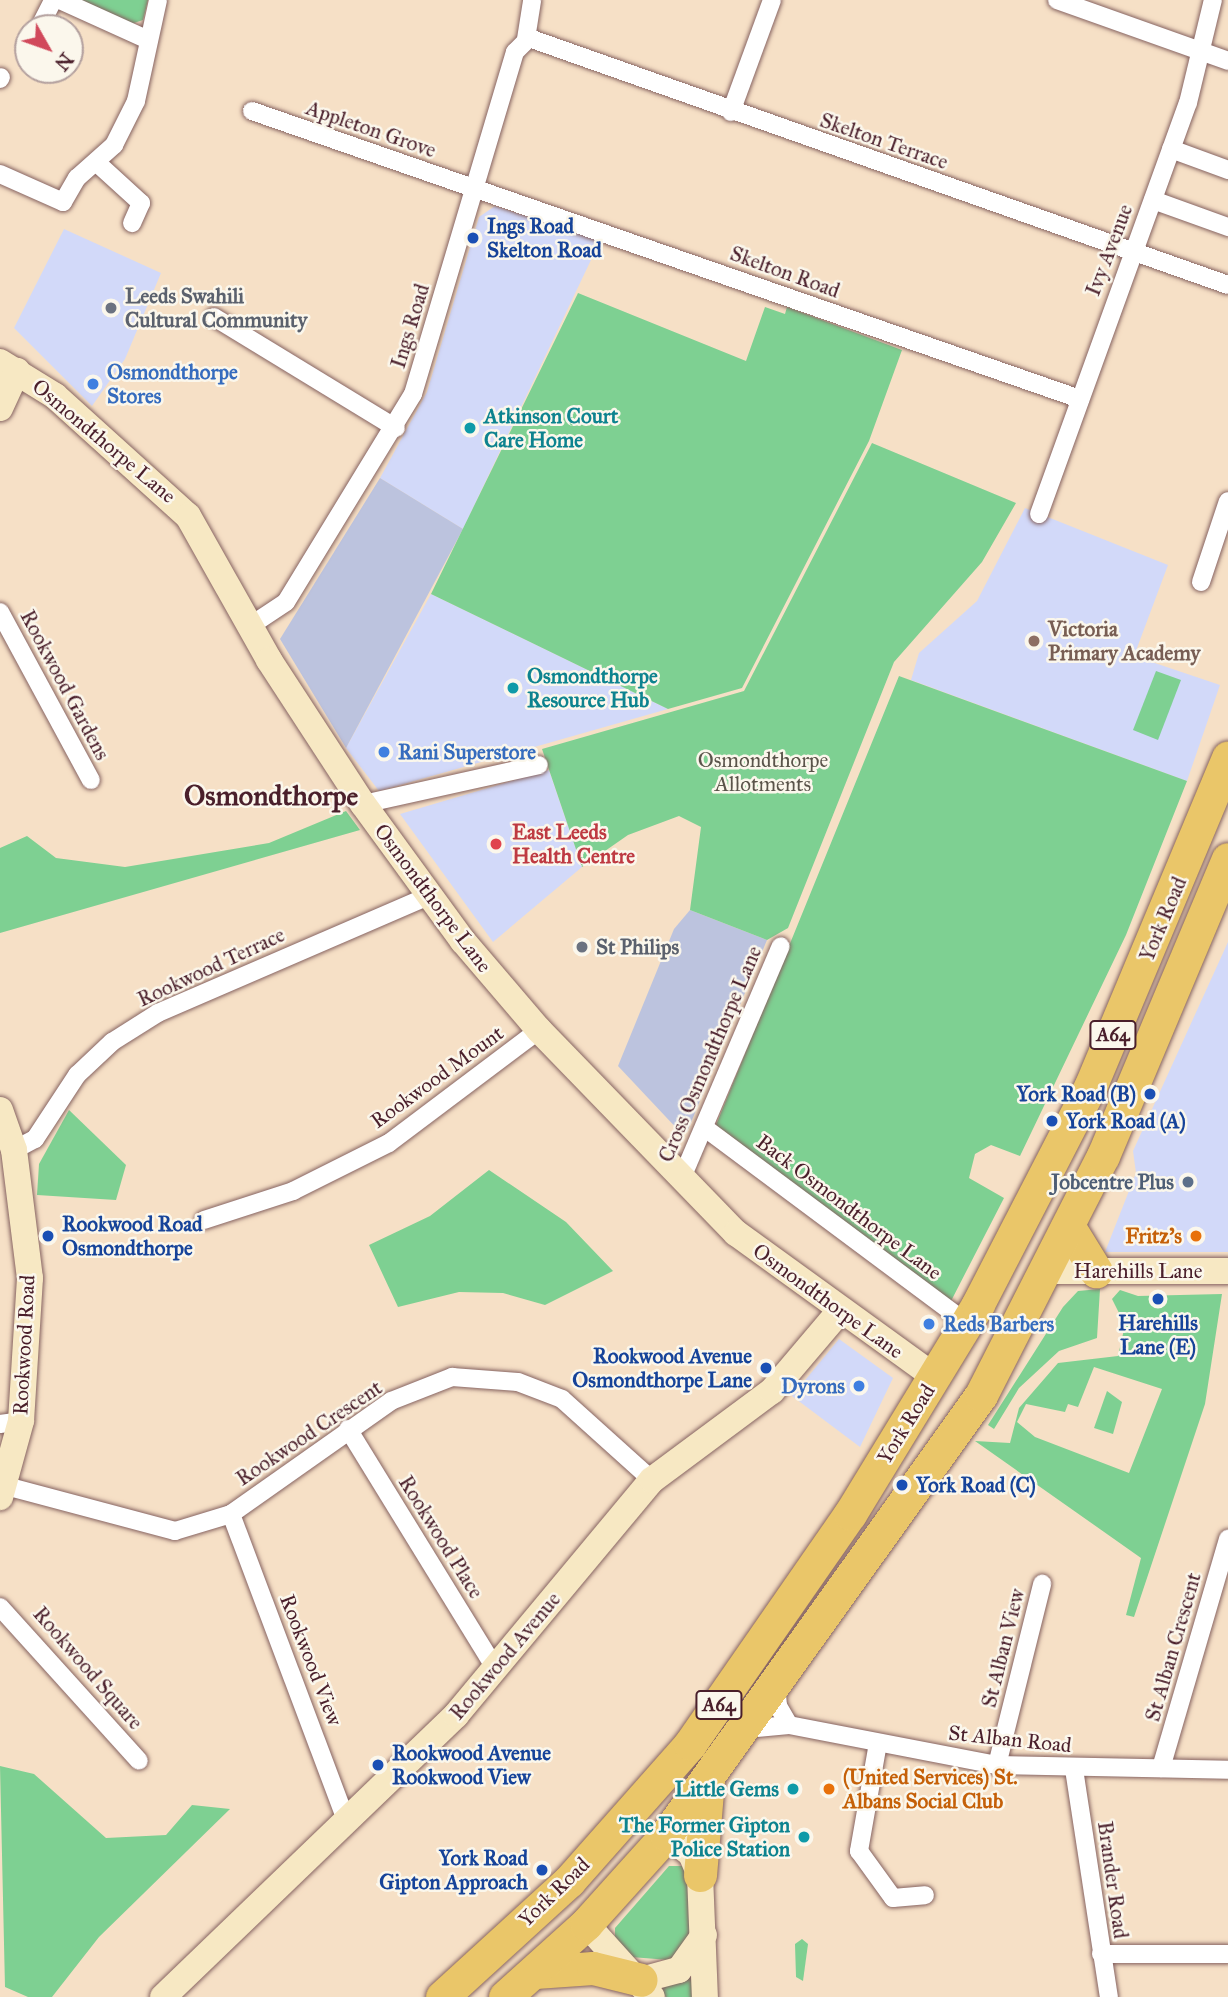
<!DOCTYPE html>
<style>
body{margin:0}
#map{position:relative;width:1228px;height:1997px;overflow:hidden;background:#f6e0c6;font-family:"IM FELL Great Primer",serif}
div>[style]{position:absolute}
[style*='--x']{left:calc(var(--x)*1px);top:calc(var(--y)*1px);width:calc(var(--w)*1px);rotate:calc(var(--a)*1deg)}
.built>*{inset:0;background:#d2d9f9}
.industrial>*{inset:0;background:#bcc3de}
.green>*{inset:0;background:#7ed092}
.roads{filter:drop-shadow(0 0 2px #866361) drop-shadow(0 0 2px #866361)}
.street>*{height:18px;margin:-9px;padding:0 9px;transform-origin:9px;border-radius:9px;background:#fff}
.secondary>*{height:26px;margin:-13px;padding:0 13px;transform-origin:13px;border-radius:13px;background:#f7e8c3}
.highway>*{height:33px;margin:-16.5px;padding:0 16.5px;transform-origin:16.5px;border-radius:16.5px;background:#eac669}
.dots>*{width:19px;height:19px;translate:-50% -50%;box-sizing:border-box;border:4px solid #fbf7ec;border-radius:50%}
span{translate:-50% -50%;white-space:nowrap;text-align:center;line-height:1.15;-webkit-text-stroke:5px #fbf7ec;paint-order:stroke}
.shield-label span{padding:2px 5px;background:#fbf7ec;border:2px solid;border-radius:5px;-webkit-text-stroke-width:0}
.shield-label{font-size:19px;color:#4a1f2b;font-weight:700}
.street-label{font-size:21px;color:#4a1f2b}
.transit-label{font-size:21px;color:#164399;font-weight:700}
.left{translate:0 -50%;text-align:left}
.right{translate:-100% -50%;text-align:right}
.worship-label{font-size:21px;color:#5b616d;font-weight:700}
.shop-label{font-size:21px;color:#366cbe;font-weight:700}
.culture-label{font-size:21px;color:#0d838f;font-weight:700}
.education-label{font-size:21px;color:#785e54;font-weight:700}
.park-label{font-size:21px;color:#5a544a}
.health-label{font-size:21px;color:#be3a42;font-weight:700}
.service-label{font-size:21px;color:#4e5e75;font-weight:700}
.food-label{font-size:21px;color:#c56008;font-weight:700}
.district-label{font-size:28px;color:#4a1f2b;font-weight:700}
.north{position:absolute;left:14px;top:14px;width:70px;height:70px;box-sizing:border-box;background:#fbf7ec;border:2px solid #b4a19f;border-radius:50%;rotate:130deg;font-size:19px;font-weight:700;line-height:28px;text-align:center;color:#4a1f2b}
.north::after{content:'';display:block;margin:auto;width:24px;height:32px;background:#d1495b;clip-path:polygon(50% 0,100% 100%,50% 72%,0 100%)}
</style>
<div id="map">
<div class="built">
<i style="clip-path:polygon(495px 206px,600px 241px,463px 529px,380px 478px,427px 392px,479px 217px)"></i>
<i style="clip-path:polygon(64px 229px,161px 273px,125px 359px,92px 406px,14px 328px)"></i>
<i style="clip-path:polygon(1025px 508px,1168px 565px,1134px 656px,1220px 685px,1187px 781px,911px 680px,919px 653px,977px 601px)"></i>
<i style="clip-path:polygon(431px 594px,668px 709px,379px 791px,346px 748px)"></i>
<i style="clip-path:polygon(549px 770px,582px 867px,493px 942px,400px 814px)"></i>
<i style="clip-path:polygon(1228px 942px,1228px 1252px,1105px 1252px,1136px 1173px,1133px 1151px)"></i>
<i style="clip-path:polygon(839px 1339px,893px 1378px,860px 1447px,792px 1396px)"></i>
</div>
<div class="industrial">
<i style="clip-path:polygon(380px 478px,463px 529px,346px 748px,280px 639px)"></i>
<i style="clip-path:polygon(690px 910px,767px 940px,687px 1132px,681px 1133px,618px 1066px,674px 929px)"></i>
</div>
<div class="green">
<i style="clip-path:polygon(75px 0,148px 0,143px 20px,131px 24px)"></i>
<i style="clip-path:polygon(578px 293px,746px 361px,765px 307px,785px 314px,787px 307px,902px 350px,869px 441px,742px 688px,668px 709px,431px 594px)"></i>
<i style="clip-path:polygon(872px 443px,1016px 503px,982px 562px,894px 662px,788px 928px,767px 940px,690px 910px,701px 827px,679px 816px,628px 835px,582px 867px,542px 749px,744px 691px)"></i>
<i style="clip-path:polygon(1156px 671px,1181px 680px,1158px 740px,1133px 730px)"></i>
<i style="clip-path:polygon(899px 676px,1187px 781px,1126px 935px,1020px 1156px,991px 1145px,975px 1154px,969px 1178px,1004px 1198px,950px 1303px,716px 1125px)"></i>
<i style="clip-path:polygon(346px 811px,360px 830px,0 933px,0 848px,27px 836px,56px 858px,125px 867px,269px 843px)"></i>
<i style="clip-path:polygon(69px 1110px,126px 1165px,116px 1200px,37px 1195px,39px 1164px)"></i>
<i style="clip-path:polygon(489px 1170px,566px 1222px,613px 1271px,545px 1305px,503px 1293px,459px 1292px,398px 1307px,369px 1245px,430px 1216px)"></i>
<i style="clip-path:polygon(1100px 1289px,1097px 1338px,1059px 1351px,1019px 1388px,994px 1429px,988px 1425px,1063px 1307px,1078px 1291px)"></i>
<i style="clip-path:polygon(evenodd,1120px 1290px,1138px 1296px,1222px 1294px,1205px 1404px,1134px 1617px,1126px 1615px,1141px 1558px,975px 1441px,1010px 1443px,1019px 1408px,1058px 1363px,1118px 1356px,1125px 1325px,1112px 1299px,1120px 1290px,1094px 1367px,1162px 1389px,1129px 1473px,1035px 1437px,1017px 1422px,1026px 1404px,1065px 1412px,1068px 1404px,1078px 1407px,1094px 1367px)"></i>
<i style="clip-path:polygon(1107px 1391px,1122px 1402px,1113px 1434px,1094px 1428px)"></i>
<i style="clip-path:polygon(0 1766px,34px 1774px,106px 1838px,166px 1835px,192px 1805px,230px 1809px,99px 1937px,52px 1997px,28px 1997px,5px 1987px)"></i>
<i style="clip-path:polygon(669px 1866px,684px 1866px,697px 1917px,684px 1949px,669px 1960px,631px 1957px,615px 1941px,615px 1928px)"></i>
<i style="clip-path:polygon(802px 1939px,808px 1944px,803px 1981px,796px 1977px,795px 1944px)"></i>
<i style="clip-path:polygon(697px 1955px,696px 1997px,666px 1997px,655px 1982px)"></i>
</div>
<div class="roads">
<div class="street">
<i style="--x:60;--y:0;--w:97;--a:24.4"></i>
<i style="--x:1057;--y:0;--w:182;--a:19.6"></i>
<i style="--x:42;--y:22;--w:25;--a:-63"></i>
<i style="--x:526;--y:39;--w:39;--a:-81"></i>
<i style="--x:0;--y:79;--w:2;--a:-63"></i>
<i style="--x:252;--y:111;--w:877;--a:19.18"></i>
<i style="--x:731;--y:112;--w:119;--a:-69.9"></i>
<i style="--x:1171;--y:149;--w:61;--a:20.2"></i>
<i style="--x:96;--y:162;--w:61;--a:42.3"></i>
<i style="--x:141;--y:203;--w:22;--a:114"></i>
<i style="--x:0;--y:174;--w:69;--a:24"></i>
<i style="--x:63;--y:202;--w:28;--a:-60"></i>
<i style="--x:77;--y:178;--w:50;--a:-41.7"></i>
<i style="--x:114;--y:145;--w:49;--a:-63.4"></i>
<i style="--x:136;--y:101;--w:103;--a:-77.7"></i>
<i style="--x:1153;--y:200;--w:80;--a:19.8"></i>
<i style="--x:214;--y:317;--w:213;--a:31.4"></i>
<i style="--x:1039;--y:514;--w:437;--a:-70.1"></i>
<i style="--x:1188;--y:103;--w:106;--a:-76.4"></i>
<i style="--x:1201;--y:582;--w:85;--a:-71.6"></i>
<i style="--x:0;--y:612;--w:191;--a:61.6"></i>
<i style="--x:250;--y:626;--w:43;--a:-33.7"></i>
<i style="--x:286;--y:602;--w:244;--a:-58.6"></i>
<i style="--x:413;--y:394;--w:357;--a:-73.4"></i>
<i style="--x:515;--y:52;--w:20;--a:-45"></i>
<i style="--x:529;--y:38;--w:741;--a:19.46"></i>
<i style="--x:363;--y:804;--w:180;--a:-12.5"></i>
<i style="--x:705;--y:1128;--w:327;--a:36.7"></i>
<i style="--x:14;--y:1150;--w:24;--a:-28"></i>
<i style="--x:35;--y:1139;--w:77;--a:-56.7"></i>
<i style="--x:77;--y:1075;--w:48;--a:-43.3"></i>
<i style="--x:112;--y:1042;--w:54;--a:-32.2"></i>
<i style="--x:158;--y:1013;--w:294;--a:-23.4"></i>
<i style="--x:681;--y:1180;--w:254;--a:-66.9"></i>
<i style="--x:204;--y:1220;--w:94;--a:-18"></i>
<i style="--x:293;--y:1191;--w:107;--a:-26.6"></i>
<i style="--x:389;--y:1143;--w:188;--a:-37"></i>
<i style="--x:0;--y:1424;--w:21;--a:-8"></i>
<i style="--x:348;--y:1429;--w:281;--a:58.4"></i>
<i style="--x:6;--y:1486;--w:175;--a:14.9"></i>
<i style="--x:175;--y:1531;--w:59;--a:-16.9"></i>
<i style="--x:231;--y:1514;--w:196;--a:-35.2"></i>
<i style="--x:391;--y:1401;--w:66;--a:-21.5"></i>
<i style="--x:452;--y:1377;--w:66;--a:4.3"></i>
<i style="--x:518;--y:1382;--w:47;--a:21.1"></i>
<i style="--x:562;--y:1399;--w:121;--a:42"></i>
<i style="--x:231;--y:1514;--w:329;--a:69.4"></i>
<i style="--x:0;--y:1607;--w:207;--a:47.9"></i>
<i style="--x:789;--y:1725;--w:212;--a:10.9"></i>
<i style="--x:997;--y:1765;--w:231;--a:1.2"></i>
<i style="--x:746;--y:1729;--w:43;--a:-5.3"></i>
<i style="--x:789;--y:1725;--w:22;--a:-120"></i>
<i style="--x:778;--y:1706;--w:21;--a:-95"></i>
<i style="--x:878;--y:1743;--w:110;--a:100"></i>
<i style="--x:859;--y:1851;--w:58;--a:54.1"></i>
<i style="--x:893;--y:1898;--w:32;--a:-5"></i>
<i style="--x:997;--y:1765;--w:187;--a:-76"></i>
<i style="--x:1161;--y:1768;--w:239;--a:-73.7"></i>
<i style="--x:1074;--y:1769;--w:231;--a:81.3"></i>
<i style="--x:1101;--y:1954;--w:127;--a:0"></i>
</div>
<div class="secondary">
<i style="--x:0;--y:362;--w:65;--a:31.7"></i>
<i style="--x:55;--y:396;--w:179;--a:42.1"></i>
<i style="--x:188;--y:516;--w:165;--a:60.6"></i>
<i style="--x:269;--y:660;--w:172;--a:56.9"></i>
<i style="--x:363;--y:804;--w:170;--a:53.9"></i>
<i style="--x:463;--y:941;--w:117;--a:49.5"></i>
<i style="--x:539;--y:1030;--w:283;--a:45.9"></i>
<i style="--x:736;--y:1233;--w:246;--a:35.9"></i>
<i style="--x:0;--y:408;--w:41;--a:-65.3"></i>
<i style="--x:0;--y:1110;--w:42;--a:70.7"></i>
<i style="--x:14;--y:1150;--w:129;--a:82.9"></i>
<i style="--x:30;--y:1278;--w:143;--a:93.6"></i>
<i style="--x:21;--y:1421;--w:79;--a:105.4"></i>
<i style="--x:1048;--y:1271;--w:180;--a:0"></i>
<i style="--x:666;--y:1835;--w:31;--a:37"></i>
<i style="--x:691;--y:1854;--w:23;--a:67"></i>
<i style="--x:700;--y:1875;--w:122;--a:87.7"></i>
<i style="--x:586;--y:1924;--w:98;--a:47.9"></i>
<i style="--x:641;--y:1980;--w:39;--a:-15"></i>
<i style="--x:679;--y:1970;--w:43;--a:-54.5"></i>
<i style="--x:163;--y:1997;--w:407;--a:-43.9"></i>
<i style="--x:456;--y:1715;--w:306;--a:-50.2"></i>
<i style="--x:652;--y:1480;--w:149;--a:-36.6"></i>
<i style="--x:772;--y:1391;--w:104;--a:-49.7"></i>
</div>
<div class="highway">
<i style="--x:1069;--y:1227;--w:52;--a:58.5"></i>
<i style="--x:700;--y:1875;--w:96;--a:-85.2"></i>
<i style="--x:535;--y:1972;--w:58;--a:-3.9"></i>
<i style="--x:593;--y:1968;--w:49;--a:14"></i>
<i style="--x:442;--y:1997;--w:172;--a:-42.4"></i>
<i style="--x:569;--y:1881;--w:183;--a:-48.5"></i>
<i style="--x:690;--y:1744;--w:280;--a:-55.2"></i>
<i style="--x:850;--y:1514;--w:246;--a:-58.6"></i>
<i style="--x:978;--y:1304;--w:246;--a:-62.7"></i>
<i style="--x:1091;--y:1085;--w:355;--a:-67.3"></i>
<i style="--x:505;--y:1997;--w:109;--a:-42"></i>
<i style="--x:586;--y:1924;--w:120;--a:-48"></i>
<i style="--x:666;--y:1835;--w:541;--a:-54.4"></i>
<i style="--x:981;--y:1395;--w:268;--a:-63"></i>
<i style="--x:1103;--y:1156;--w:322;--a:-67.2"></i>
</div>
</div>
<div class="dots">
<i style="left:473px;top:238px;background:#1a4fb4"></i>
<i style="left:111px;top:308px;background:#6b7280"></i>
<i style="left:93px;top:384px;background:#3f7fe0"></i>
<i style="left:470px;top:428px;background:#0f9aa8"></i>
<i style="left:1034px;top:641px;background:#8d6e63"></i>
<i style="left:513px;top:688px;background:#0f9aa8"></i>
<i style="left:384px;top:752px;background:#3f7fe0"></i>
<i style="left:496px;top:844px;background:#e0444e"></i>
<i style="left:582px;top:947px;background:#6b7280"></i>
<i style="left:1150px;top:1094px;background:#1a4fb4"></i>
<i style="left:1052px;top:1121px;background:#1a4fb4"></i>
<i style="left:1188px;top:1182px;background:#5c6f8a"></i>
<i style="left:48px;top:1236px;background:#1a4fb4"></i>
<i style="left:1196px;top:1236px;background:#e8710a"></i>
<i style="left:1158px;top:1299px;background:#1a4fb4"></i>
<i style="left:929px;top:1324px;background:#3f7fe0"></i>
<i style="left:766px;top:1368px;background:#1a4fb4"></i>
<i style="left:859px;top:1386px;background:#3f7fe0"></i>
<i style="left:902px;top:1485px;background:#1a4fb4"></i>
<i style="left:378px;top:1765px;background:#1a4fb4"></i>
<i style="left:793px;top:1789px;background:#0f9aa8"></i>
<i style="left:829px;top:1789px;background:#e8710a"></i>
<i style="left:804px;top:1837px;background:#0f9aa8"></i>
<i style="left:542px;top:1870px;background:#1a4fb4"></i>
</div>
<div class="shield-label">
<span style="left:1113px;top:1035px">A64</span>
<span style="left:719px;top:1705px">A64</span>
</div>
<div class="street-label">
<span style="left:371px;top:129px;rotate:19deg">Appleton Grove</span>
<span style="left:884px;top:141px;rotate:19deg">Skelton Terrace</span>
<span style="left:1109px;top:250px;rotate:-69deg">Ivy Avenue</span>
<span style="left:785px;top:272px;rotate:20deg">Skelton Road</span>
<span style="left:410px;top:326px;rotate:-73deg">Ings Road</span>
<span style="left:104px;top:441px;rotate:40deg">Osmondthorpe Lane</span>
<span style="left:65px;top:685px;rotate:62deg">Rookwood Gardens</span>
<span style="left:433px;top:898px;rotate:53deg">Osmondthorpe Lane</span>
<span style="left:1163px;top:919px;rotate:-67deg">York Road</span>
<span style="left:211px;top:967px;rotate:-25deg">Rookwood Terrace</span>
<span style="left:710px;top:1054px;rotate:-67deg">Cross Osmondthorpe Lane</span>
<span style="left:437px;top:1077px;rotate:-36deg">Rookwood Mount</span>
<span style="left:849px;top:1207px;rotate:37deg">Back Osmondthorpe Lane</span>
<span style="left:1138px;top:1271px">Harehills Lane</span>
<span style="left:828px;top:1301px;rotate:36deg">Osmondthorpe Lane</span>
<span style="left:24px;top:1345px;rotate:-87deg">Rookwood Road</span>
<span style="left:906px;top:1424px;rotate:-58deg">York Road</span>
<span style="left:309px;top:1433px;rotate:-34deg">Rookwood Crescent</span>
<span style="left:441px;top:1537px;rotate:58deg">Rookwood Place</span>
<span style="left:1173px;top:1647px;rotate:-74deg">St Alban Crescent</span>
<span style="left:1003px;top:1648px;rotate:-76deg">St Alban View</span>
<span style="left:505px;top:1656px;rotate:-50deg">Rookwood Avenue</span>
<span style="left:311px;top:1660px;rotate:69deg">Rookwood View</span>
<span style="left:88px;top:1668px;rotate:49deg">Rookwood Square</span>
<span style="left:1010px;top:1739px;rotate:6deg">St Alban Road</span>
<span style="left:1113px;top:1880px;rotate:82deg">Brander Road</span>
<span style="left:554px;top:1892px;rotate:-44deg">York Road</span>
</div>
<div class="transit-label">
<span class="left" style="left:487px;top:238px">Ings Road<br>Skelton Road</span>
<span class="right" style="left:1136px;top:1094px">York Road (B)</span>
<span class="left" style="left:1066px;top:1121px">York Road (A)</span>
<span class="left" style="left:62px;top:1236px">Rookwood Road<br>Osmondthorpe</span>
<span style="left:1158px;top:1335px">Harehills<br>Lane (E)</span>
<span class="right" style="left:752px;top:1368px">Rookwood Avenue<br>Osmondthorpe Lane</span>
<span class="left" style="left:916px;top:1485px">York Road (C)</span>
<span class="left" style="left:392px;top:1765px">Rookwood Avenue<br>Rookwood View</span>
<span class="right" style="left:528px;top:1870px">York Road<br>Gipton Approach</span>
</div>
<div class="worship-label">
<span class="left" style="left:125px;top:308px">Leeds Swahili<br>Cultural Community</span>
<span class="left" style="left:596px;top:947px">St Philips</span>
</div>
<div class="shop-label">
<span class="left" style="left:107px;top:384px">Osmondthorpe<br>Stores</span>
<span class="left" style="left:398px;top:752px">Rani Superstore</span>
<span class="left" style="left:943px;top:1324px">Reds Barbers</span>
<span class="right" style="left:845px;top:1386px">Dyrons</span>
</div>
<div class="culture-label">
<span class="left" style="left:484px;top:428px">Atkinson Court<br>Care Home</span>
<span class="left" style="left:527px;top:688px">Osmondthorpe<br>Resource Hub</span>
<span class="right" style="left:779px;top:1789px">Little Gems</span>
<span class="right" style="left:790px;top:1837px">The Former Gipton<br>Police Station</span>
</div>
<div class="education-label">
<span class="left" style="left:1048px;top:641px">Victoria<br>Primary Academy</span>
</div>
<div class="park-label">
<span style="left:763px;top:772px">Osmondthorpe<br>Allotments</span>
</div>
<div class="health-label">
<span class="left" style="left:512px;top:844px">East Leeds<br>Health Centre</span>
</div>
<div class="service-label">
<span class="right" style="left:1174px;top:1182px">Jobcentre Plus</span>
</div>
<div class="food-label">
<span class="right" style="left:1182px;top:1236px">Fritz's</span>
<span class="left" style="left:843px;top:1789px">(United Services) St.<br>Albans Social Club</span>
</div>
<div class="district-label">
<span style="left:271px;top:796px">Osmondthorpe</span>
</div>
<div class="north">N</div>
</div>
